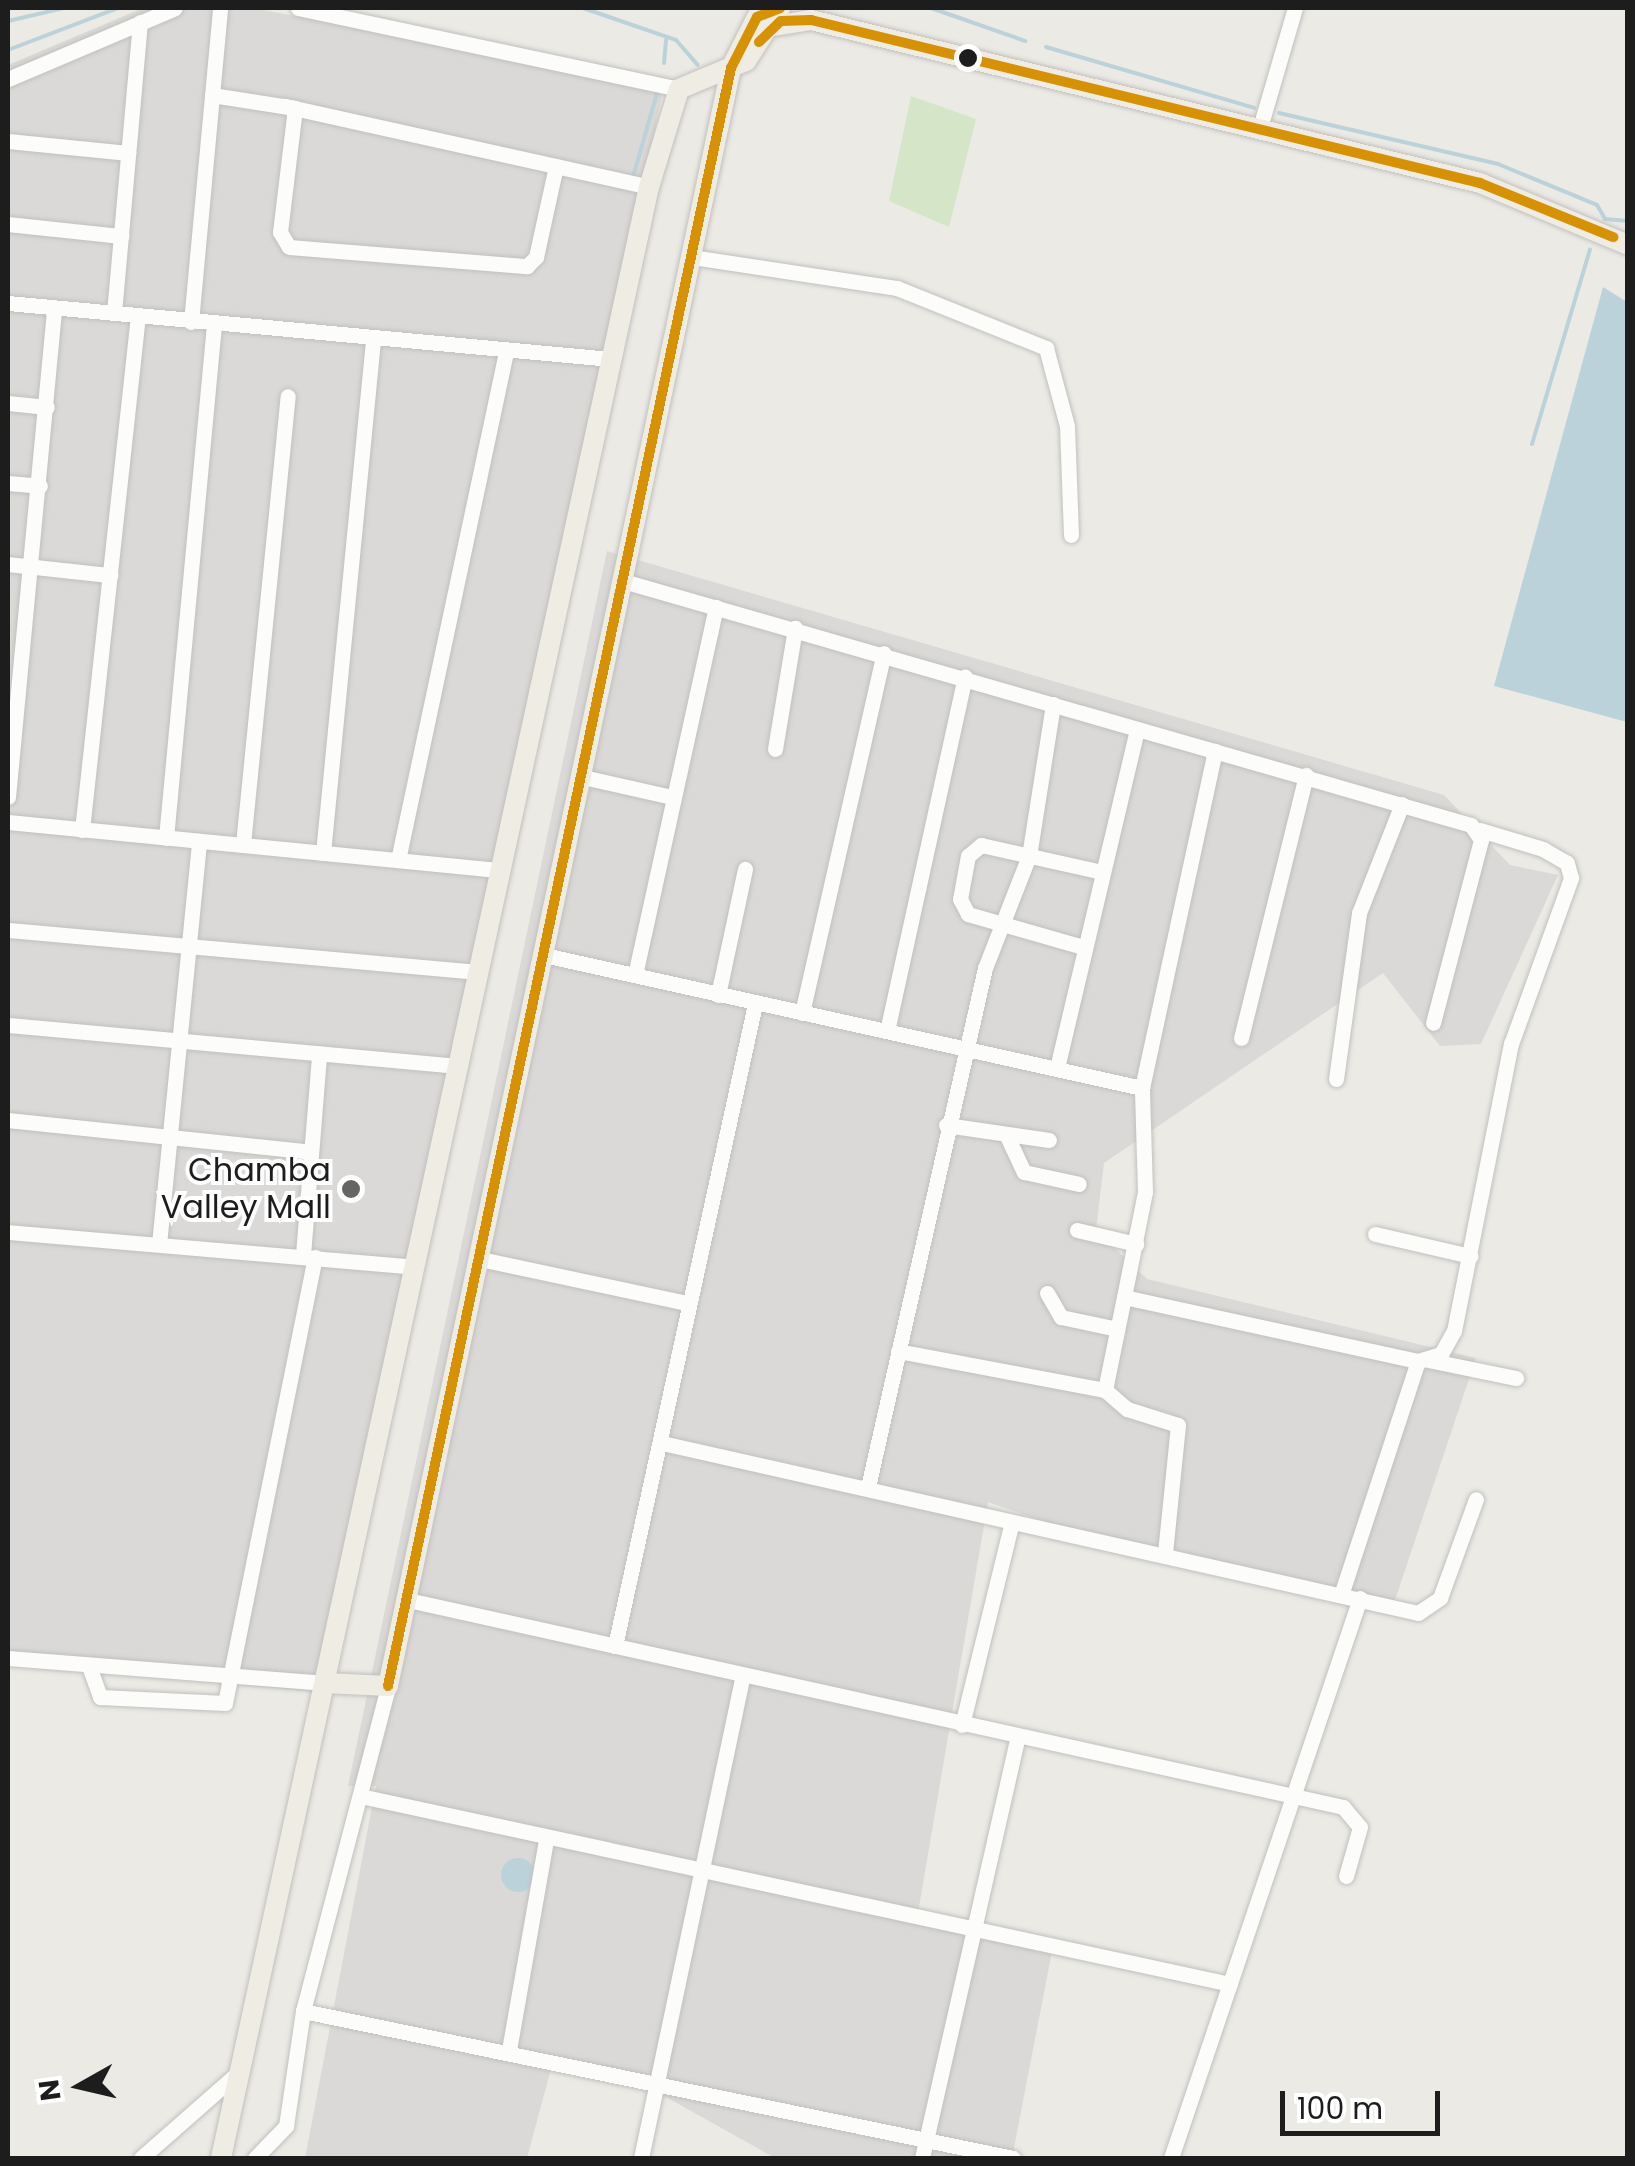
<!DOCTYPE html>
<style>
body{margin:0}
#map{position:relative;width:1635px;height:2166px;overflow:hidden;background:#ebeae5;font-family:Poppins,sans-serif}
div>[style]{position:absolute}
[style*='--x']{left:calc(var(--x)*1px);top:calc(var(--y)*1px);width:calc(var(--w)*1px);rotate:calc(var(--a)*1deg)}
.residential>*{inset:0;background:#dad9d7}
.grass>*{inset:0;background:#d4e6c7}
.water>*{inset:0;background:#bcd2da}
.round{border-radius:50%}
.stream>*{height:4px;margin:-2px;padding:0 2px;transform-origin:2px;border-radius:2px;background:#bcd2da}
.roads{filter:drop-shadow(0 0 2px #c1c0be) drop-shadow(0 0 2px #c1c0be)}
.minor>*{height:15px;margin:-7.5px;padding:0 7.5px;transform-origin:7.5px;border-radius:7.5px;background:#fcfcfb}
.major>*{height:20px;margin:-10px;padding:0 10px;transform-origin:10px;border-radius:10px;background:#efece4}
.bus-1>*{height:10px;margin:-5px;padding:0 5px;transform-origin:5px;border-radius:5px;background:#d69104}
.dots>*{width:28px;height:28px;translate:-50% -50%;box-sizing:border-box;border:5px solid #fff;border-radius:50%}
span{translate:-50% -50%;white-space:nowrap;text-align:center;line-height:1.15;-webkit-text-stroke:8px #fff;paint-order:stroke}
.poi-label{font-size:32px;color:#1d1d1d}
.right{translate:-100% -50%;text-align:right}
.frame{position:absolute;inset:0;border:10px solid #1d1d1d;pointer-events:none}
.north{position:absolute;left:30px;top:2036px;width:100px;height:100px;-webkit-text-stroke:8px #fff;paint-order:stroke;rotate:262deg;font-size:28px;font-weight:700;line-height:40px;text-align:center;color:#1d1d1d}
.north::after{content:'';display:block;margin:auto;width:35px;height:45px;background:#1d1d1d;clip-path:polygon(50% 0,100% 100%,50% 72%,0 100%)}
.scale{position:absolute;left:1280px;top:2091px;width:160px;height:45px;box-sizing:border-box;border:5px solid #1d1d1d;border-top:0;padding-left:12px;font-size:30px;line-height:35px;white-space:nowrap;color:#1d1d1d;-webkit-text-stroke:8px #fff;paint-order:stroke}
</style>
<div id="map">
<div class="residential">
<i style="clip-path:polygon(143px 8px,253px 8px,664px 86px,415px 1267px,314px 1692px,8px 1664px,8px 65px)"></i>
<i style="clip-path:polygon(607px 551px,1444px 795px,1510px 865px,1558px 875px,1481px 1044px,1440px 1046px,1383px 973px,1104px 1163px,1096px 1230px,1147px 1279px,1476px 1358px,1392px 1609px,1126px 1550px,988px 1502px,918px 1913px,1054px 1941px,1012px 2158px,775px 2158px,648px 2087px,552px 2065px,527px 2158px,305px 2158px,376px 1786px,348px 1786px)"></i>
</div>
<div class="grass">
<i style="clip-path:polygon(911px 96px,976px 119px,949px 227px,889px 201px)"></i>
</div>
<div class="water">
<i style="clip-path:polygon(1603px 287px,1627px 302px,1627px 722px,1494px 686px)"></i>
<i class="round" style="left:501px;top:1858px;width:34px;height:34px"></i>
</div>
<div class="stream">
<i style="--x:583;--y:8;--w:98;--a:19"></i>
<i style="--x:676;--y:40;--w:33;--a:49"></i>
<i style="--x:931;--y:8;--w:100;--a:19.3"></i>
<i style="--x:8;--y:21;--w:57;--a:-13.1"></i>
<i style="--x:1046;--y:47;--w:217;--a:16.3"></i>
<i style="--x:8;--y:50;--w:118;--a:-20.9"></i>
<i style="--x:664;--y:63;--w:23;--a:-85"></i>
<i style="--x:1279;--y:113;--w:225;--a:13.1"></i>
<i style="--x:1498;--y:164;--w:107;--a:22.5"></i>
<i style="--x:1597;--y:205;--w:16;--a:60"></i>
<i style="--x:1605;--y:219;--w:23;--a:5"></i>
<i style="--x:633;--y:177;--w:91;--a:-74"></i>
<i style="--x:1532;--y:444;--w:203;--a:-73.4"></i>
</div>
<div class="roads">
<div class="minor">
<i style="--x:298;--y:8;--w:390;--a:12"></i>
<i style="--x:8;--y:79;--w:181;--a:-23"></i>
<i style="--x:212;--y:95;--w:84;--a:8.9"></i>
<i style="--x:295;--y:108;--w:125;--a:96.9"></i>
<i style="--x:280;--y:232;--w:17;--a:59"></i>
<i style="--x:289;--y:247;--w:239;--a:4.6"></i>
<i style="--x:527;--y:266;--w:13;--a:-45"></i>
<i style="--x:536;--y:257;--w:93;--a:-77.6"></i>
<i style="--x:285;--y:106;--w:373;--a:12.5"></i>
<i style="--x:1259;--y:131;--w:128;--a:-73.7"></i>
<i style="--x:8;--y:141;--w:121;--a:5.7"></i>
<i style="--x:8;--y:224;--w:114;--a:6.1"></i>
<i style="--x:692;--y:257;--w:207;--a:8.6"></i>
<i style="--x:897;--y:288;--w:161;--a:21.9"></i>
<i style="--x:1046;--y:348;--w:81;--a:74.9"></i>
<i style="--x:1067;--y:426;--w:109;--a:87.9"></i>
<i style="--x:8;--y:303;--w:606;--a:5.31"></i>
<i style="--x:114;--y:313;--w:292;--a:-84.9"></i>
<i style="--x:191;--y:322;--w:315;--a:-84.7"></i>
<i style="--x:8;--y:403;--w:39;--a:6"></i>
<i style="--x:8;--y:483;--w:32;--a:5"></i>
<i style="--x:8;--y:564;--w:103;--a:6.2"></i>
<i style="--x:623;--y:581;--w:882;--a:16.05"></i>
<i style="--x:1471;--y:825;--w:18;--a:56"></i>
<i style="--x:1481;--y:840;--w:189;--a:104.7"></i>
<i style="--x:775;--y:749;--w:123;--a:-80.6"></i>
<i style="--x:583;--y:777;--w:91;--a:12.7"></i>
<i style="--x:8;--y:797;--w:491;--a:-84.6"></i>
<i style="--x:8;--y:822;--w:495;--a:5.6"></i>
<i style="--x:82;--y:830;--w:518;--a:-83.79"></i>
<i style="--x:166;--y:838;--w:516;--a:-84.66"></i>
<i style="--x:243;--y:844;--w:450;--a:-84.3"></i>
<i style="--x:323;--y:853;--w:515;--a:-84.43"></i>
<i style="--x:398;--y:860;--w:519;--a:-78"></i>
<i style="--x:8;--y:930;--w:473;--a:5.1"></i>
<i style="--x:1083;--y:947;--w:120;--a:-164"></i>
<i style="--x:968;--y:914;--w:17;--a:-118"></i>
<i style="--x:960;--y:899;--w:44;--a:-79.5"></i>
<i style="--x:968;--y:856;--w:17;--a:-40"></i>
<i style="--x:981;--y:845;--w:124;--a:12.6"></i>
<i style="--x:544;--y:955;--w:613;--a:12.54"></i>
<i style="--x:635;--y:975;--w:377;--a:-77.6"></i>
<i style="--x:718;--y:995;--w:129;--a:-77.9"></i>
<i style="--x:802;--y:1013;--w:369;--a:-77.2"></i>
<i style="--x:8;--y:1025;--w:453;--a:5.2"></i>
<i style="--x:887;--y:1031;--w:363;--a:-77.6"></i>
<i style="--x:1241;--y:1038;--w:271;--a:-76.1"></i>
<i style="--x:1057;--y:1068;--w:348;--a:-76.7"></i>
<i style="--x:1336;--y:1079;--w:168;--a:-82.1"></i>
<i style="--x:1359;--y:913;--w:117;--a:-68.5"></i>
<i style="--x:8;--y:1120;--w:304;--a:6"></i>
<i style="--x:946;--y:1125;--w:104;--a:8.3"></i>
<i style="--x:1007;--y:1136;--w:40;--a:65"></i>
<i style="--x:1024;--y:1172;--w:56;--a:12.3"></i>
<i style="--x:1077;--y:1230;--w:61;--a:13.3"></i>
<i style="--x:8;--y:1232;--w:409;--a:4.9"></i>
<i style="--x:1375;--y:1234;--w:98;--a:13"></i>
<i style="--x:159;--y:1244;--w:405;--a:-84.3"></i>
<i style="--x:303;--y:1255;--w:202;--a:-85.4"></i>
<i style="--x:480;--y:1259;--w:208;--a:12"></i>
<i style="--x:1047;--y:1293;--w:28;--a:60"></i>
<i style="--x:1061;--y:1317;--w:57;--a:12.1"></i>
<i style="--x:1124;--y:1297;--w:107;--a:-78.7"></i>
<i style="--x:1145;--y:1192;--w:104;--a:-91.7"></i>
<i style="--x:1142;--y:1088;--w:345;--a:-77.8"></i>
<i style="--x:898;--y:1351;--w:211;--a:10.7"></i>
<i style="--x:1105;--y:1390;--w:29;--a:41"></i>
<i style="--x:1127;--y:1409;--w:53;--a:17.4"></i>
<i style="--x:1178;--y:1425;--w:128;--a:95.8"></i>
<i style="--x:1428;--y:1360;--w:90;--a:11.6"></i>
<i style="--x:1105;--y:1390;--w:95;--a:-78.5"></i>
<i style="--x:1124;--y:1297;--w:301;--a:12.3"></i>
<i style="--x:1418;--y:1361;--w:24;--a:-17"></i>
<i style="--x:1441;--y:1354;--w:26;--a:-61"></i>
<i style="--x:1454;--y:1331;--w:293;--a:-78.8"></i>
<i style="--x:1511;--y:1044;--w:177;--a:-70.1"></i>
<i style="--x:1571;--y:878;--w:16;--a:-105"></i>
<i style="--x:1567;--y:863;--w:28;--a:-150"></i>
<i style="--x:1543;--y:849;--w:66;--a:-163.2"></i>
<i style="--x:662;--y:1443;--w:775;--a:12.67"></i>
<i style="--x:1418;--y:1613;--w:27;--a:-34"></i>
<i style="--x:1440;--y:1598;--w:105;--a:-70"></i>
<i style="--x:868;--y:1487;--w:532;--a:-77.3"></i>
<i style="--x:985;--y:968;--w:120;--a:-68.6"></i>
<i style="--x:1029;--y:856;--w:154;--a:-81"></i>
<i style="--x:1342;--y:1592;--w:243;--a:-71.8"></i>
<i style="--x:408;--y:1600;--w:958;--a:12.48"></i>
<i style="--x:1343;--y:1807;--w:26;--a:50"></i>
<i style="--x:1360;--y:1827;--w:51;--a:105.9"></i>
<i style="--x:615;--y:1646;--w:657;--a:-77.7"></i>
<i style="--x:8;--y:1658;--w:319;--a:4.5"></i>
<i style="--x:90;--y:1669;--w:30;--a:70"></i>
<i style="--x:100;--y:1697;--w:125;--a:2.7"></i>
<i style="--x:225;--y:1703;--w:455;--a:-78.6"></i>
<i style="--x:962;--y:1725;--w:209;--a:-76.2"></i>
<i style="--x:365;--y:1797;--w:885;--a:12.2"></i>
<i style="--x:303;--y:2011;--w:725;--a:11.7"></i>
<i style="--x:509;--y:2050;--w:212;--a:-80"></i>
<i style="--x:141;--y:2158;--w:132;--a:-41.3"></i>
<i style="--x:255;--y:2158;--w:45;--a:-45.9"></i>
<i style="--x:286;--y:2126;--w:116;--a:-81.6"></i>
<i style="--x:303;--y:2011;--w:336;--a:-75.3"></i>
<i style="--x:641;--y:2158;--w:490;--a:-78.1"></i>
<i style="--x:922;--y:2158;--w:432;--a:-77.2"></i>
<i style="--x:1171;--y:2158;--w:591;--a:-71.35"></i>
</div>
<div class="major">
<i style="--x:326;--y:1683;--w:62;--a:2.8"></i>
<i style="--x:388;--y:1686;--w:1654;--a:-78.03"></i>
<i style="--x:731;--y:68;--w:57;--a:-63"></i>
<i style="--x:757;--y:17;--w:25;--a:-21"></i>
<i style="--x:221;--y:2158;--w:2017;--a:-77.75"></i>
<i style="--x:649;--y:187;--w:102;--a:-73"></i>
<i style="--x:679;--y:89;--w:73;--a:-22.7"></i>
<i style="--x:746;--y:61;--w:40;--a:-57.1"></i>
<i style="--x:768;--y:27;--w:44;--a:-9.2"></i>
<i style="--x:811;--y:20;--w:689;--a:13.69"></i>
<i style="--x:1480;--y:183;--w:160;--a:22.7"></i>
</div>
</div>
<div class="bus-1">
<i style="--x:759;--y:42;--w:30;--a:-44"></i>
<i style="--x:781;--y:21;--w:30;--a:-2"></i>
<i style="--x:811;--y:20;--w:689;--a:13.69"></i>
<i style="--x:1480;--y:183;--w:144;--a:22.1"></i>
<i style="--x:388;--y:1686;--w:1654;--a:-78.03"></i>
<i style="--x:731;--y:68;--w:57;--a:-63"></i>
<i style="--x:757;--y:17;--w:25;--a:-21"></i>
</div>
<div class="dots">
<i style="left:968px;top:58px;background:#1d1d1d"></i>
<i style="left:351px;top:1189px;background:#656563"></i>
</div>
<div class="poi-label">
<span class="right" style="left:331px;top:1189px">Chamba<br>Valley Mall</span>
</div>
<div class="frame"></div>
<div class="north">N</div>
<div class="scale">100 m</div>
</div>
